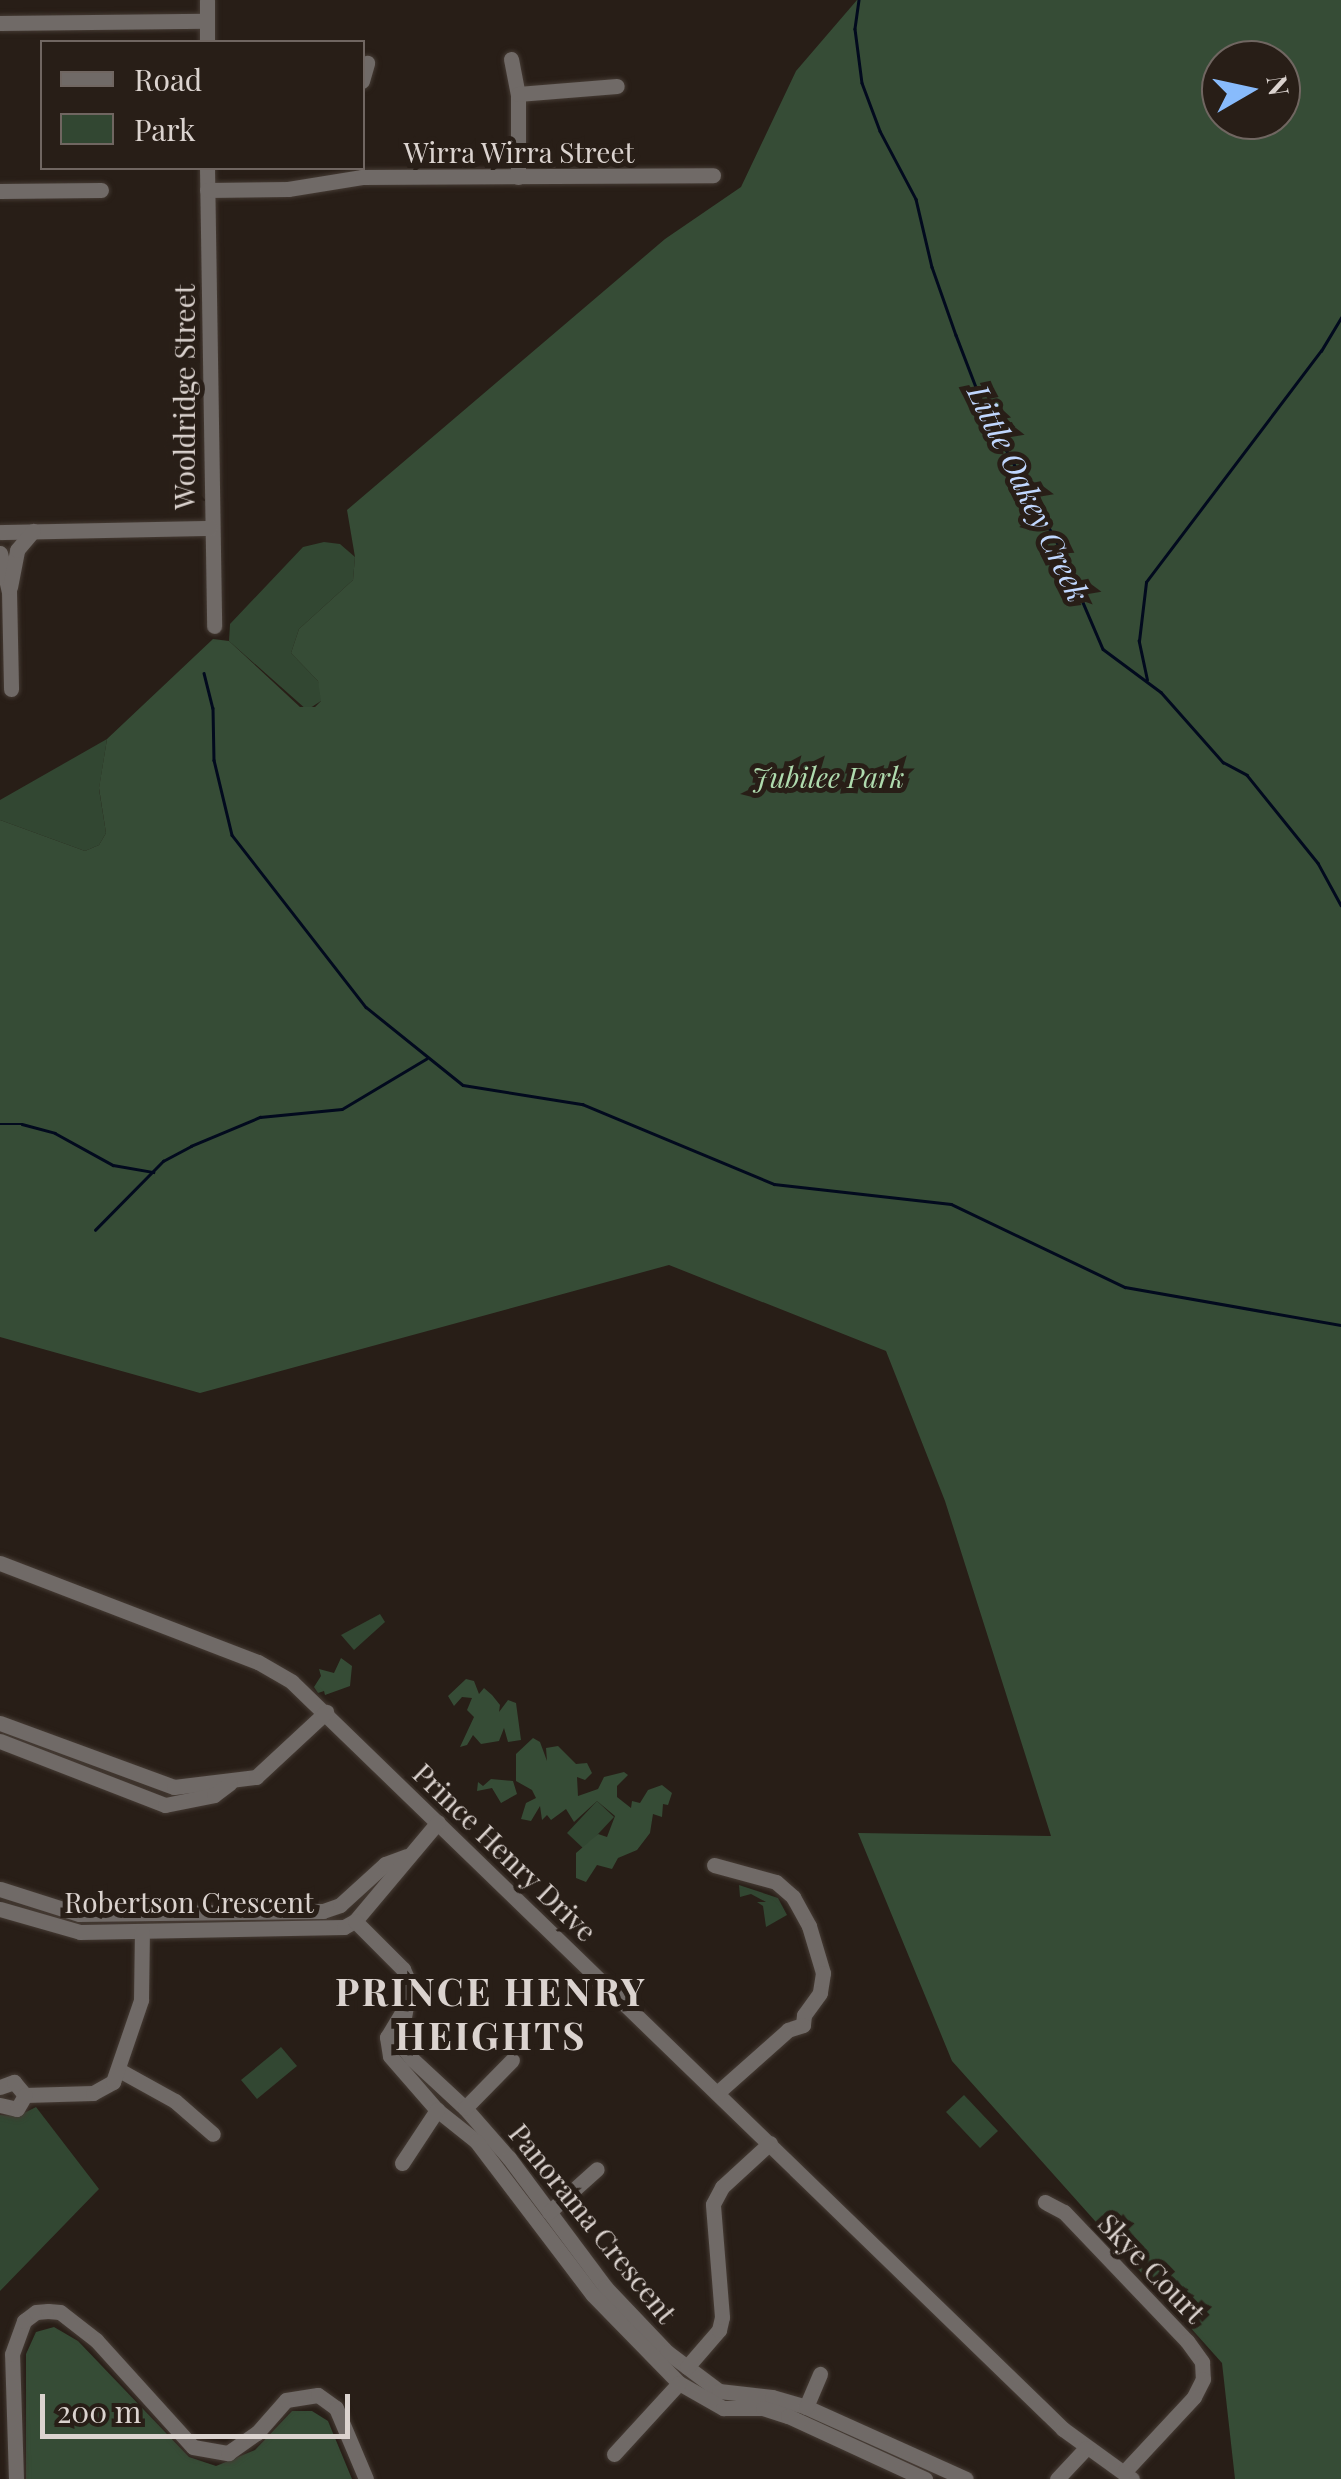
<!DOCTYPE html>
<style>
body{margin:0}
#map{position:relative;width:1341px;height:2479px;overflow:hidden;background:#281e17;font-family:"Playfair Display",serif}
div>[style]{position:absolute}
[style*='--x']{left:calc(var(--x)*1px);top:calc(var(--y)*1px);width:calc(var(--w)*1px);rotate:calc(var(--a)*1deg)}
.green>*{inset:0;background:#324732}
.forest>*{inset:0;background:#364c36}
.stream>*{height:2.5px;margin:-1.25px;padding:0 1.25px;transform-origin:1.25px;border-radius:1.25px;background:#020a1e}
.roads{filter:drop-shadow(0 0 2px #453b34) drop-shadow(0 0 2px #453b34)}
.minor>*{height:15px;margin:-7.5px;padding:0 7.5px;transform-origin:7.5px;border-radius:7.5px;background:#706a67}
span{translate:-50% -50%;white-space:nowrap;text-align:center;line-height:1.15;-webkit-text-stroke:10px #281e17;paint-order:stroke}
.street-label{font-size:28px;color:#dbd3cf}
.park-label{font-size:28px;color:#afdbae;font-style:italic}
.water-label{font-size:30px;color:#c0d7ff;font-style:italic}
.district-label{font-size:38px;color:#dbd3cf;font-weight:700;letter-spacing:2.5px}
.legend{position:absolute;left:40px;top:40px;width:325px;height:130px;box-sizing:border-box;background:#281e17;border:2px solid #706661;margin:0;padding:12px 18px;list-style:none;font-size:30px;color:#dbd3cf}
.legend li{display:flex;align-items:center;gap:20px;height:50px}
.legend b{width:50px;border:2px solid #706661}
.north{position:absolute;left:1201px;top:40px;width:100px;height:100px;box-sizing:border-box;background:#281e17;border:2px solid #706661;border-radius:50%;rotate:81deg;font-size:28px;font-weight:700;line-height:40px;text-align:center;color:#dbd3cf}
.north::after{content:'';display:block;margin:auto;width:35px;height:45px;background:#88bbfc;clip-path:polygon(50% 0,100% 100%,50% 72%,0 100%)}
.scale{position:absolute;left:40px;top:2394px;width:310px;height:45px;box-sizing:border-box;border:5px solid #dbd3cf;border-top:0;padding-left:12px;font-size:30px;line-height:35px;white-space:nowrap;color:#dbd3cf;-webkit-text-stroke:8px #281e17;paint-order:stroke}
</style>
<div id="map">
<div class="green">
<i style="clip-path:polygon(324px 542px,340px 544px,355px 557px,353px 580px,299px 629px,291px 653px,318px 681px,322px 692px,321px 701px,307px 710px,229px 641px,230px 624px,303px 547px)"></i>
<i style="clip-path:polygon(107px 739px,99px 789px,106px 833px,99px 845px,85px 851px,0 820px,0 800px)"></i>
<i style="clip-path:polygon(380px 1614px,385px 1622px,354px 1650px,341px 1635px)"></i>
<i style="clip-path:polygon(597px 1801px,614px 1817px,584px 1849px,567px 1833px)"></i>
<i style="clip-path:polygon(739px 1885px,778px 1898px,787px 1915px,766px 1927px,763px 1906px,757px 1902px,766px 1902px,751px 1894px,740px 1897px)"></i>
<i style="clip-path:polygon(281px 2047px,297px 2066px,257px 2099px,241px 2080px)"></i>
<i style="clip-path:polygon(964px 2095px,998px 2131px,980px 2148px,946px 2112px)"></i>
<i style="clip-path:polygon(36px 2107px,99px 2189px,0 2291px,0 2115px,18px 2116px)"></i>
</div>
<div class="forest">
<i style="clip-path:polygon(evenodd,857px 0,1341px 0,1341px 2479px,1235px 2479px,1222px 2363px,952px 2061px,858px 1833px,1051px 1836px,945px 1501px,886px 1351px,669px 1265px,200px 1393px,0 1337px,0 820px,85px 851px,99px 845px,106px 833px,99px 788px,107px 739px,213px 639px,229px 641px,300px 707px,315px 707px,321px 701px,318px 681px,291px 653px,299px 629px,353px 580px,355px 557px,347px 510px,665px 239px,741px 187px,796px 71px,857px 0,1281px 60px,1281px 120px,1221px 120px,1221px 60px,1281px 60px)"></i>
<i style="clip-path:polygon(341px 1658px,352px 1666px,350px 1686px,325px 1695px,324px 1691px,318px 1693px,314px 1687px,321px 1676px,319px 1669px,334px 1673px)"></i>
<i style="clip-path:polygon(466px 1679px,474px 1681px,479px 1694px,484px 1688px,492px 1695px,500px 1705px,499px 1712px,508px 1700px,516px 1703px,521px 1740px,508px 1742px,504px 1728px,499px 1741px,481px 1744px,473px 1735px,467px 1745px,460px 1747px,474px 1717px,467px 1710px,472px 1698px,462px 1697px,454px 1706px,448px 1696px)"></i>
<i style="clip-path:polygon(533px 1738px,540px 1742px,547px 1761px,546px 1748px,558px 1746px,576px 1764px,587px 1763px,592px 1773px,585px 1780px,577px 1777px,578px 1796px,598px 1789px,604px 1777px,624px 1772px,628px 1775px,617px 1786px,617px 1797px,631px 1808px,632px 1801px,640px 1803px,648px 1790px,662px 1785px,672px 1793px,668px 1805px,663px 1804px,662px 1817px,653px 1814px,650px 1833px,637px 1850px,618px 1858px,612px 1869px,597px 1865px,586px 1882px,576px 1878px,576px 1853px,598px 1834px,607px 1837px,615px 1816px,597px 1801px,574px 1822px,566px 1809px,551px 1820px,547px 1815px,542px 1820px,540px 1806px,531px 1821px,521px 1819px,526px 1803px,536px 1798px,532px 1790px,516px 1781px,516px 1754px)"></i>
<i style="clip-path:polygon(491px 1779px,513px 1781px,517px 1794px,501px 1803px,492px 1788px,477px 1791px,478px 1782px,483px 1786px)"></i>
<i style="clip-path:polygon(54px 2327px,78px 2341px,189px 2457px,216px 2466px,255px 2450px,292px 2411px,312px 2411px,328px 2421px,352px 2479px,26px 2479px,26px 2354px,36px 2332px)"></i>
</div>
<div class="stream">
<i style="--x:859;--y:0;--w:29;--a:98"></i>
<i style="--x:855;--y:29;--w:54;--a:82.6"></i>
<i style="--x:862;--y:83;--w:51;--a:69.4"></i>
<i style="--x:880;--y:131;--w:77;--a:62.1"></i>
<i style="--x:916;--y:199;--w:70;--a:76.8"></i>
<i style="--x:932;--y:267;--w:72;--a:70.6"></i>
<i style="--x:956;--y:335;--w:84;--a:69"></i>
<i style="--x:986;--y:413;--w:149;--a:61.2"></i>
<i style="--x:1058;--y:544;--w:114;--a:66.8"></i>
<i style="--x:1103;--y:649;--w:72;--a:36.6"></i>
<i style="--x:1161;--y:692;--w:94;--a:48.5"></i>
<i style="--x:1223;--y:762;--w:27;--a:28"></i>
<i style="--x:1247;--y:775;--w:113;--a:51.1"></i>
<i style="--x:1318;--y:863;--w:48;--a:61.3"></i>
<i style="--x:204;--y:673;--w:36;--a:76"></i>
<i style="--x:213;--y:708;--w:52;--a:88.9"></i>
<i style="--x:214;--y:760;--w:77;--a:76.5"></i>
<i style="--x:232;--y:835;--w:218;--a:52.1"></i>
<i style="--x:366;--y:1007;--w:124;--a:38.8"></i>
<i style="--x:463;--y:1085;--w:121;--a:9.1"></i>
<i style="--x:582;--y:1104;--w:208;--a:22.6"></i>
<i style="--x:774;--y:1184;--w:178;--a:6.4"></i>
<i style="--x:951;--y:1204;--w:193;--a:25.5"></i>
<i style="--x:1125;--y:1287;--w:219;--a:10"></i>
<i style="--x:1147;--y:680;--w:40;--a:-102"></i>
<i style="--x:1139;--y:641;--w:59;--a:-83.2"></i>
<i style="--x:1146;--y:582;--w:290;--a:-52.9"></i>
<i style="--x:1321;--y:351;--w:39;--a:-59"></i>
<i style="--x:0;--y:1124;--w:22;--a:0"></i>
<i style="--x:22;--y:1124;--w:34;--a:15"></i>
<i style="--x:55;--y:1133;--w:66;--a:28.9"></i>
<i style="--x:113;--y:1165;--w:41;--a:9.9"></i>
<i style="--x:95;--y:1230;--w:97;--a:-45.4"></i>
<i style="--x:163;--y:1161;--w:32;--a:-28"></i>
<i style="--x:191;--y:1146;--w:75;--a:-22.8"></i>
<i style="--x:260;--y:1117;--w:82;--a:-5.6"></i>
<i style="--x:342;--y:1109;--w:98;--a:-30.8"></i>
</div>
<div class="roads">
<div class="minor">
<i style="--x:0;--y:23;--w:207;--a:-0.6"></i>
<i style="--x:207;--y:42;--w:42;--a:-90"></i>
<i style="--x:511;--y:59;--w:36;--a:79"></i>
<i style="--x:518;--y:94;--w:83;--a:90"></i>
<i style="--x:362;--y:81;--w:19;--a:-74"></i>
<i style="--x:518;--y:94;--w:99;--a:-4.6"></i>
<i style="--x:207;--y:168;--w:458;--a:89.1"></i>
<i style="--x:207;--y:190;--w:81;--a:-0.7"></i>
<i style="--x:288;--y:189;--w:75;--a:-9.2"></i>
<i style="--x:362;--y:177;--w:351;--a:-0.3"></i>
<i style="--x:0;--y:191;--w:101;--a:-0.6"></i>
<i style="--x:0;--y:532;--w:210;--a:-1.1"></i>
<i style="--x:0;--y:553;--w:39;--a:77"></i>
<i style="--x:9;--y:591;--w:98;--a:88.8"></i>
<i style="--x:10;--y:587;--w:38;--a:-79"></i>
<i style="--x:17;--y:550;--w:25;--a:-50"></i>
<i style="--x:0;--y:1563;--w:276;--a:21"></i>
<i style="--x:258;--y:1662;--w:39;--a:30"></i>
<i style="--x:292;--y:1682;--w:1074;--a:44.09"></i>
<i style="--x:1063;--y:2429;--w:85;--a:35.9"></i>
<i style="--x:0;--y:1723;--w:185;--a:20.2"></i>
<i style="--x:174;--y:1787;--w:83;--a:-7"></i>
<i style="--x:256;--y:1777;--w:96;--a:-42.9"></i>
<i style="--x:0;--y:1741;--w:177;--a:21.2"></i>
<i style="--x:165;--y:1805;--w:50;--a:-11.5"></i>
<i style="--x:214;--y:1795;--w:20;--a:-37"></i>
<i style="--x:714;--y:1865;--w:64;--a:15.3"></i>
<i style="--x:776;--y:1882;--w:23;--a:41"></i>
<i style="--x:793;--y:1897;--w:33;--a:61"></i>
<i style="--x:809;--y:1926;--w:49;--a:73.4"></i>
<i style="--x:823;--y:1973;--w:20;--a:99"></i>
<i style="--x:820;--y:1993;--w:27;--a:126"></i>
<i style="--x:804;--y:2015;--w:10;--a:96"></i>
<i style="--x:803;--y:2025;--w:16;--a:162"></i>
<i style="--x:788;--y:2030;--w:95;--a:138.4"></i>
<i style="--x:0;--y:1889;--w:83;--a:17.6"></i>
<i style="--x:79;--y:1914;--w:244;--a:-0.7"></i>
<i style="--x:323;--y:1911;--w:18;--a:-19"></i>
<i style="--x:340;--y:1905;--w:61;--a:-42.3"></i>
<i style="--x:385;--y:1864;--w:23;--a:-20"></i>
<i style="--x:0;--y:1909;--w:83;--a:16"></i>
<i style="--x:80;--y:1932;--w:264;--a:-1.1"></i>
<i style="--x:344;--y:1927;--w:13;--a:-29"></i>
<i style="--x:355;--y:1921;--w:129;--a:-50"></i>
<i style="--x:355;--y:1921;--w:68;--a:45"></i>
<i style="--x:403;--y:1969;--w:17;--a:66"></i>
<i style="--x:410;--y:1985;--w:49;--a:100.6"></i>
<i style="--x:401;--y:2033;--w:12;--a:90"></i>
<i style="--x:401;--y:2045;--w:18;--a:52"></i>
<i style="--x:412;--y:2059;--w:72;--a:42.8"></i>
<i style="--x:465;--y:2108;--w:67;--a:48.7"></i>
<i style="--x:509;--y:2158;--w:161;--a:53.3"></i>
<i style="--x:605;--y:2287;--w:90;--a:46.4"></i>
<i style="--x:667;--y:2352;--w:65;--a:36.9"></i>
<i style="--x:719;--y:2391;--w:53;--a:6.5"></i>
<i style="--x:772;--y:2397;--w:35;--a:16"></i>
<i style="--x:806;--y:2407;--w:175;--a:24.2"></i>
<i style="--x:404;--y:2009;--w:33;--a:121"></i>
<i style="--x:387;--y:2037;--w:19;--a:81"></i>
<i style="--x:390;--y:2056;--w:72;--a:49"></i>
<i style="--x:437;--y:2110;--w:50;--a:38.5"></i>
<i style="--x:476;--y:2141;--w:193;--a:52.8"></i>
<i style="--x:593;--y:2295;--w:123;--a:45.7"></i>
<i style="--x:679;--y:2383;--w:51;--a:29.6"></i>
<i style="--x:723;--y:2408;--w:40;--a:0"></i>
<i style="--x:763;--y:2408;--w:26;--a:18"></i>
<i style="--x:788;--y:2416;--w:151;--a:24.7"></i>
<i style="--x:119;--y:2070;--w:64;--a:29"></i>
<i style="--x:175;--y:2101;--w:50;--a:41"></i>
<i style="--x:0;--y:2087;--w:15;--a:-20"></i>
<i style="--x:14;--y:2082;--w:17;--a:50"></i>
<i style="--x:25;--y:2095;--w:68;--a:-1.7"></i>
<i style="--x:93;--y:2093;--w:23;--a:-29"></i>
<i style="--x:113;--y:2082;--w:87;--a:-71.1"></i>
<i style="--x:141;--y:2000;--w:68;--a:-89.2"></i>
<i style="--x:0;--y:2105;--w:17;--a:13"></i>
<i style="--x:17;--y:2109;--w:16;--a:-60"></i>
<i style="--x:465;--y:2108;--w:67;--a:-45.6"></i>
<i style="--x:402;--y:2163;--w:64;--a:-56.6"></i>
<i style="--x:1045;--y:2202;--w:21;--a:28"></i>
<i style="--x:1064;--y:2212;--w:178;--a:46.4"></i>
<i style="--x:1187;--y:2341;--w:26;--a:54"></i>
<i style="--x:1202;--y:2362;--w:17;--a:87"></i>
<i style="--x:1203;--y:2379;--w:20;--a:117"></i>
<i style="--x:1194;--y:2397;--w:103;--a:133"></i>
<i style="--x:549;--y:2212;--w:64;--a:-41.9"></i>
<i style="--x:687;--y:2367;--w:49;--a:-49.1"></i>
<i style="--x:719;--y:2330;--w:13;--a:-77"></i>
<i style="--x:722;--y:2317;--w:113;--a:-94.6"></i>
<i style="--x:713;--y:2204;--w:19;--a:-62"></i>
<i style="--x:722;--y:2187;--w:65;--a:-42.5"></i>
<i style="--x:806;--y:2407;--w:36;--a:-67"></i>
<i style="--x:614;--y:2454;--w:96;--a:-47.5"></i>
<i style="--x:16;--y:2479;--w:125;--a:-91.8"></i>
<i style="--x:12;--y:2354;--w:35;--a:-70"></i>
<i style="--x:24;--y:2321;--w:15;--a:-37"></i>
<i style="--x:36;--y:2312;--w:12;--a:-5"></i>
<i style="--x:48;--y:2311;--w:12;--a:5"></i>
<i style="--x:60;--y:2312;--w:46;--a:37.9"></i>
<i style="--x:96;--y:2340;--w:144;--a:47.8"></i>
<i style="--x:193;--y:2447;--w:36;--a:10"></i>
<i style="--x:228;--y:2453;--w:35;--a:-35"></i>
<i style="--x:257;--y:2433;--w:44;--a:-48.7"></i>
<i style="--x:286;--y:2400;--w:32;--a:-9"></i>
<i style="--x:318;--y:2395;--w:22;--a:36"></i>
<i style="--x:336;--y:2408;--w:77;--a:67.1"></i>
<i style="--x:1057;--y:2479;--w:42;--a:-46.9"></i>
</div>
</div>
<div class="street-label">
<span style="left:519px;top:152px">Wirra Wirra Street</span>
<span style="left:184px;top:397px;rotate:-90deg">Wooldridge Street</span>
<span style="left:505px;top:1852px;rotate:44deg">Prince Henry Drive</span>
<span style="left:189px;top:1902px">Robertson Crescent</span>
<span style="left:593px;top:2223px;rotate:51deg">Panorama Crescent</span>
<span style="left:1152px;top:2268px;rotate:46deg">Skye Court</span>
</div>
<div class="park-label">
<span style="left:828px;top:777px">Jubilee Park</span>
</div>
<div class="water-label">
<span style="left:1029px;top:493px;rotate:64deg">Little Oakey Creek</span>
</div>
<div class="district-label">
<span style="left:491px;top:2013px">PRINCE HENRY<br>HEIGHTS</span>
</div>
<ul class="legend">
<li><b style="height:12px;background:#706a67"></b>Road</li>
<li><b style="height:28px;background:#324732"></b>Park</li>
</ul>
<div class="north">N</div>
<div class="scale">200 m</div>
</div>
